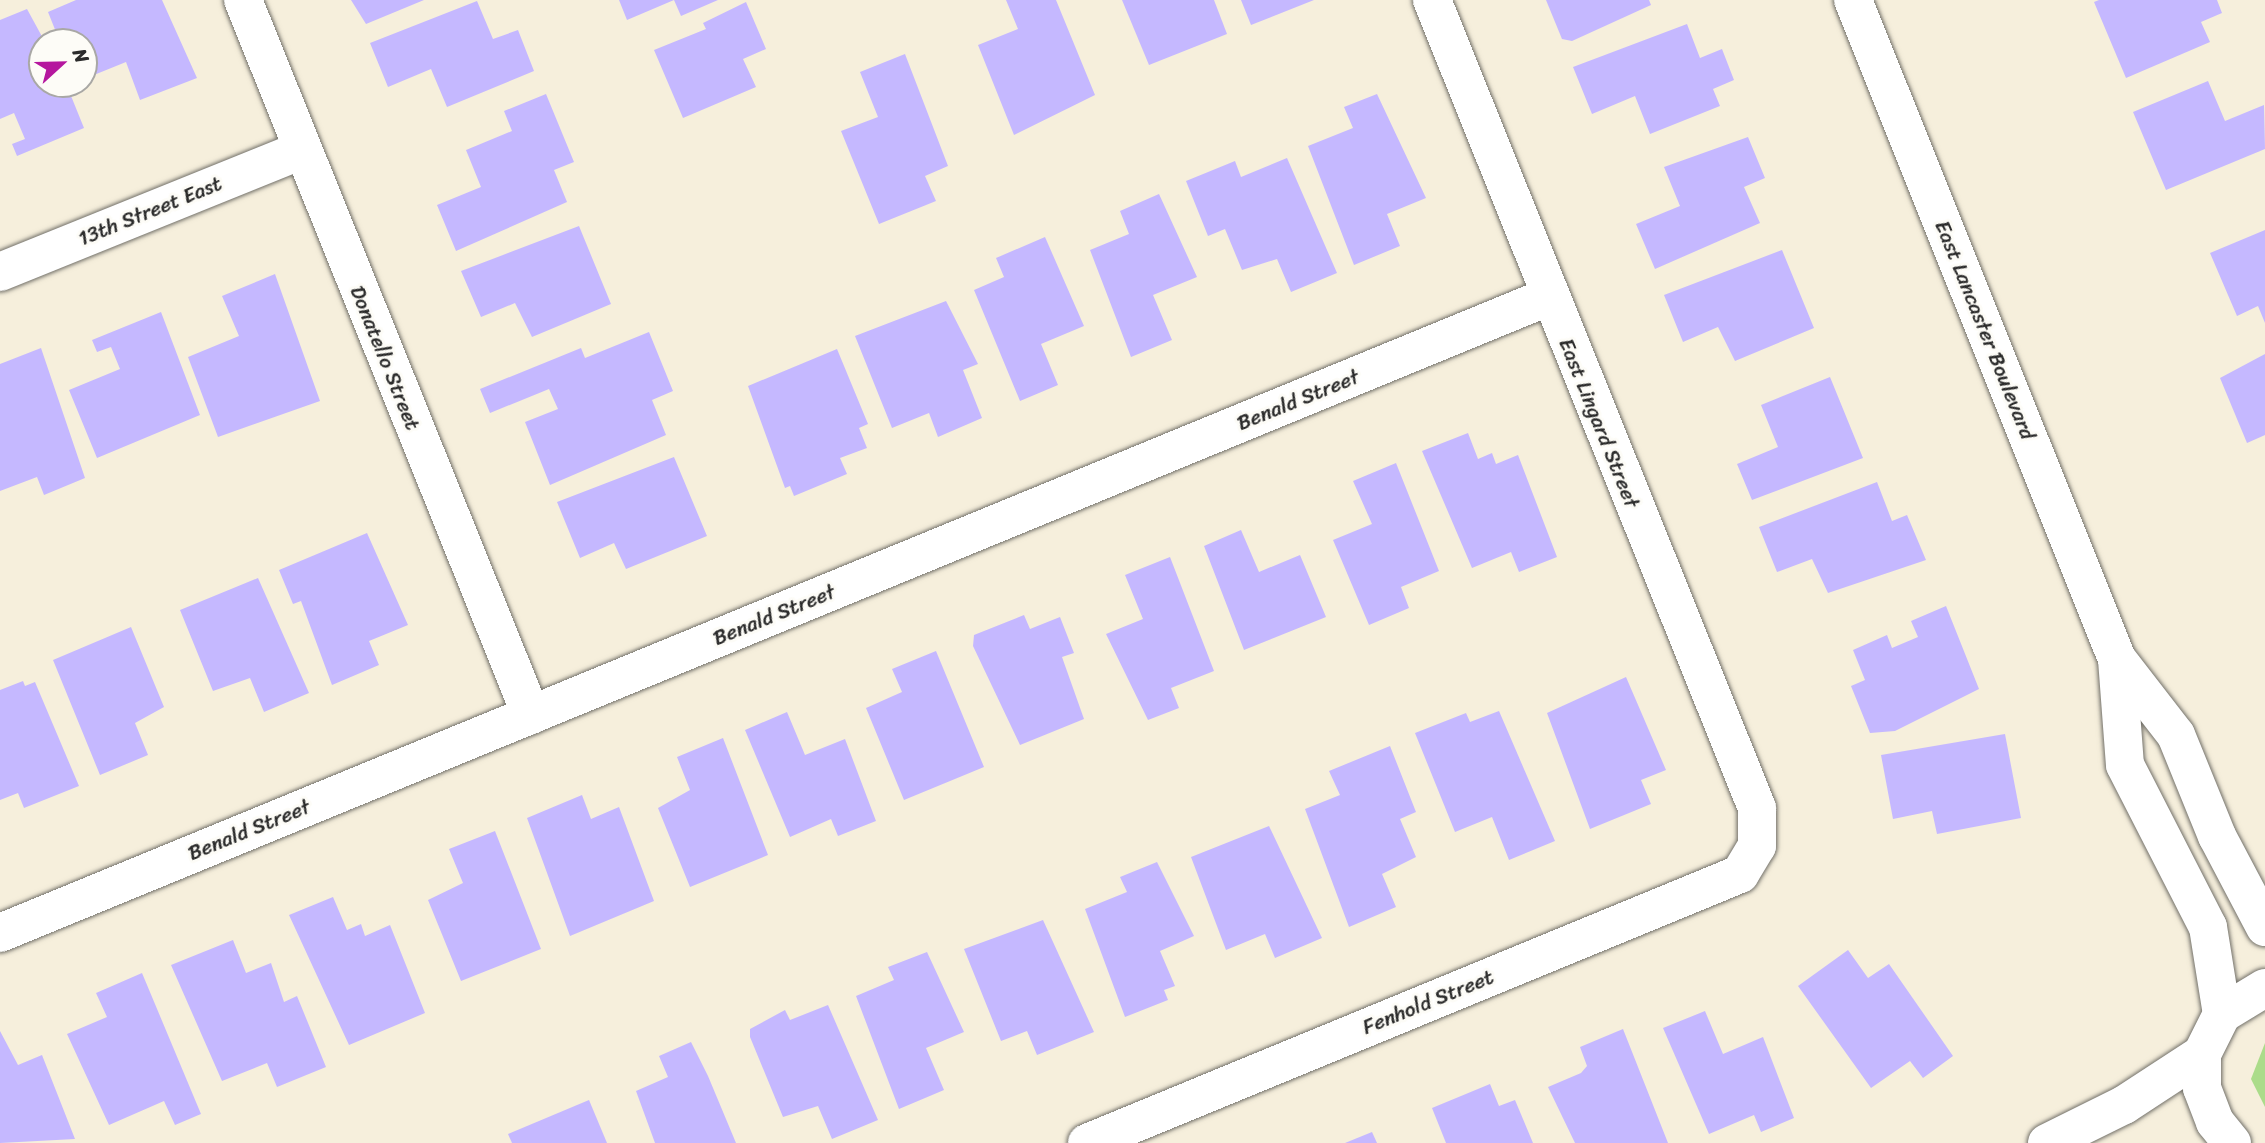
<!DOCTYPE html>
<style>
body{margin:0}
#map{position:relative;width:2265px;height:1143px;overflow:hidden;background:#f6efdc;font-family:Sriracha,sans-serif}
div>[style]{position:absolute}
[style*='--x']{left:calc(var(--x)*1px);top:calc(var(--y)*1px);width:calc(var(--w)*1px);rotate:calc(var(--a)*1deg)}
.green>*{inset:0;background:#abdc8a}
.building>*{inset:0;background:#c5b8ff}
.roads{filter:drop-shadow(0 0 2px #727069) drop-shadow(0 0 2px #727069)}
.street>*{height:38px;margin:-19px;padding:0 19px;transform-origin:19px;border-radius:19px;background:#fff}
.secondary>*{height:38px;margin:-19px;padding:0 19px;transform-origin:19px;border-radius:19px;background:#fff}
span{translate:-50% -50%;white-space:nowrap;text-align:center;line-height:1.15;-webkit-text-stroke:6px #fdfcf7;paint-order:stroke}
.street-label{font-size:21px;color:#2b2b2b}
.north{position:absolute;left:28px;top:28px;width:70px;height:70px;box-sizing:border-box;background:#fdfcf7;border:2px solid #a9a8a5;border-radius:50%;rotate:68deg;font-size:19px;font-weight:700;line-height:28px;text-align:center;color:#2b2b2b}
.north::after{content:'';display:block;margin:auto;width:24px;height:32px;background:#b5179e;clip-path:polygon(50% 0,100% 100%,50% 72%,0 100%)}
</style>
<div id="map">
<div class="green">
<i style="clip-path:polygon(2265px 1043px,2265px 1107px,2251px 1079px)"></i>
</div>
<div class="building">
<i style="clip-path:polygon(76px 0,162px 0,197px 78px,140px 100px,126px 62px,84px 79px,84px 42px,60px 42px,48px 12px)"></i>
<i style="clip-path:polygon(351px 0,424px 0,366px 24px)"></i>
<i style="clip-path:polygon(619px 0,718px 0,681px 16px,674px 0,627px 20px)"></i>
<i style="clip-path:polygon(1006px 0,1056px 0,1095px 95px,1014px 135px,978px 45px,1018px 29px)"></i>
<i style="clip-path:polygon(1122px 0,1214px 0,1227px 34px,1149px 65px)"></i>
<i style="clip-path:polygon(1241px 0,1314px 0,1251px 25px)"></i>
<i style="clip-path:polygon(1546px 0,1649px 0,1651px 5px,1572px 41px,1562px 39px)"></i>
<i style="clip-path:polygon(2099px 0,2217px 0,2222px 13px,2201px 22px,2210px 42px,2126px 78px,2094px 2px)"></i>
<i style="clip-path:polygon(477px 1px,493px 39px,518px 30px,534px 71px,447px 107px,431px 69px,388px 87px,370px 43px)"></i>
<i style="clip-path:polygon(746px 2px,766px 49px,743px 59px,756px 87px,683px 118px,654px 50px,706px 29px,703px 23px)"></i>
<i style="clip-path:polygon(27px 9px,45px 42px,42px 84px,67px 86px,84px 128px,17px 156px,12px 144px,25px 139px,14px 113px,0 119px,0 20px)"></i>
<i style="clip-path:polygon(1687px 24px,1700px 58px,1722px 49px,1734px 80px,1713px 89px,1720px 106px,1650px 134px,1635px 96px,1592px 114px,1573px 67px)"></i>
<i style="clip-path:polygon(905px 54px,948px 166px,925px 176px,936px 201px,879px 224px,841px 131px,878px 117px,860px 72px)"></i>
<i style="clip-path:polygon(2208px 81px,2225px 121px,2264px 105px,2265px 149px,2166px 190px,2133px 112px)"></i>
<i style="clip-path:polygon(546px 94px,574px 162px,554px 170px,567px 202px,456px 251px,437px 205px,481px 187px,466px 150px,512px 131px,504px 111px)"></i>
<i style="clip-path:polygon(1377px 94px,1426px 198px,1387px 214px,1400px 246px,1354px 265px,1308px 146px,1353px 128px,1344px 107px)"></i>
<i style="clip-path:polygon(1748px 137px,1765px 178px,1744px 187px,1760px 223px,1655px 269px,1636px 224px,1680px 206px,1664px 167px)"></i>
<i style="clip-path:polygon(1287px 158px,1337px 273px,1291px 292px,1277px 259px,1242px 270px,1225px 229px,1208px 236px,1186px 181px,1235px 161px,1241px 177px)"></i>
<i style="clip-path:polygon(1159px 194px,1197px 277px,1153px 295px,1172px 340px,1131px 357px,1090px 250px,1129px 234px,1120px 211px)"></i>
<i style="clip-path:polygon(579px 226px,611px 304px,532px 337px,515px 303px,481px 317px,461px 271px)"></i>
<i style="clip-path:polygon(2265px 230px,2265px 323px,2258px 306px,2237px 316px,2210px 253px)"></i>
<i style="clip-path:polygon(1045px 237px,1084px 326px,1041px 344px,1058px 385px,1020px 401px,974px 290px,1004px 277px,996px 258px)"></i>
<i style="clip-path:polygon(1782px 250px,1814px 328px,1735px 361px,1718px 327px,1683px 342px,1664px 295px)"></i>
<i style="clip-path:polygon(275px 274px,320px 401px,218px 437px,188px 357px,239px 336px,222px 296px)"></i>
<i style="clip-path:polygon(946px 301px,978px 364px,963px 370px,982px 418px,938px 437px,929px 413px,892px 428px,855px 336px)"></i>
<i style="clip-path:polygon(161px 312px,200px 415px,97px 458px,69px 390px,120px 369px,111px 347px,97px 352px,92px 340px)"></i>
<i style="clip-path:polygon(649px 332px,673px 391px,652px 400px,666px 435px,550px 485px,525px 422px,558px 409px,549px 389px,490px 413px,480px 389px,581px 348px,585px 358px)"></i>
<i style="clip-path:polygon(41px 348px,85px 478px,44px 495px,37px 477px,0 491px,0 364px)"></i>
<i style="clip-path:polygon(837px 349px,868px 424px,859px 428px,867px 448px,840px 458px,847px 474px,794px 496px,790px 486px,785px 488px,748px 386px)"></i>
<i style="clip-path:polygon(2265px 354px,2265px 435px,2247px 443px,2220px 378px)"></i>
<i style="clip-path:polygon(1830px 377px,1863px 458px,1752px 500px,1737px 464px,1778px 447px,1761px 405px)"></i>
<i style="clip-path:polygon(1468px 433px,1478px 459px,1492px 453px,1496px 464px,1518px 455px,1557px 557px,1519px 572px,1511px 552px,1472px 568px,1422px 451px)"></i>
<i style="clip-path:polygon(674px 457px,707px 536px,626px 569px,614px 543px,580px 558px,557px 502px)"></i>
<i style="clip-path:polygon(1396px 463px,1439px 571px,1401px 587px,1409px 608px,1369px 625px,1333px 540px,1372px 524px,1353px 481px)"></i>
<i style="clip-path:polygon(1877px 482px,1892px 521px,1907px 515px,1926px 560px,1828px 593px,1812px 559px,1777px 572px,1759px 527px)"></i>
<i style="clip-path:polygon(1241px 530px,1259px 572px,1300px 555px,1326px 617px,1244px 650px,1204px 546px)"></i>
<i style="clip-path:polygon(367px 533px,408px 625px,369px 641px,379px 665px,332px 685px,301px 601px,293px 604px,279px 570px)"></i>
<i style="clip-path:polygon(1170px 557px,1214px 671px,1171px 688px,1179px 708px,1148px 720px,1106px 634px,1143px 619px,1125px 575px)"></i>
<i style="clip-path:polygon(258px 578px,309px 693px,264px 712px,250px 678px,213px 691px,180px 610px)"></i>
<i style="clip-path:polygon(1946px 606px,1979px 689px,1895px 731px,1870px 733px,1851px 686px,1865px 680px,1853px 650px,1887px 635px,1892px 648px,1918px 637px,1911px 621px)"></i>
<i style="clip-path:polygon(1024px 615px,1030px 629px,1060px 617px,1074px 653px,1062px 657px,1084px 719px,1020px 745px,973px 646px,974px 635px)"></i>
<i style="clip-path:polygon(131px 627px,164px 707px,135px 723px,148px 755px,100px 775px,53px 660px)"></i>
<i style="clip-path:polygon(936px 651px,984px 767px,904px 800px,866px 708px,902px 692px,892px 669px)"></i>
<i style="clip-path:polygon(1626px 677px,1666px 770px,1641px 780px,1651px 804px,1590px 829px,1547px 713px)"></i>
<i style="clip-path:polygon(23px 681px,25px 686px,35px 682px,79px 786px,24px 808px,18px 793px,0 800px,0 690px)"></i>
<i style="clip-path:polygon(1499px 711px,1555px 841px,1509px 860px,1492px 817px,1455px 832px,1415px 733px,1466px 713px,1470px 722px)"></i>
<i style="clip-path:polygon(787px 712px,805px 755px,845px 739px,876px 821px,838px 836px,831px 819px,790px 837px,745px 730px)"></i>
<i style="clip-path:polygon(2005px 734px,2021px 818px,1937px 834px,1932px 811px,1893px 819px,1881px 755px)"></i>
<i style="clip-path:polygon(723px 738px,768px 855px,690px 887px,658px 808px,690px 790px,677px 757px)"></i>
<i style="clip-path:polygon(1390px 746px,1416px 812px,1400px 819px,1416px 857px,1382px 874px,1396px 907px,1349px 927px,1305px 809px,1340px 795px,1329px 771px)"></i>
<i style="clip-path:polygon(582px 795px,591px 819px,619px 807px,654px 901px,570px 936px,527px 818px)"></i>
<i style="clip-path:polygon(1269px 826px,1322px 938px,1275px 958px,1265px 934px,1226px 950px,1191px 857px)"></i>
<i style="clip-path:polygon(495px 831px,541px 949px,461px 981px,428px 900px,463px 883px,449px 849px)"></i>
<i style="clip-path:polygon(1157px 862px,1194px 936px,1160px 951px,1175px 986px,1164px 990px,1168px 1000px,1125px 1017px,1085px 909px,1127px 892px,1120px 877px)"></i>
<i style="clip-path:polygon(333px 897px,347px 930px,361px 924px,365px 936px,390px 925px,425px 1013px,349px 1045px,289px 915px)"></i>
<i style="clip-path:polygon(1043px 920px,1094px 1032px,1037px 1055px,1027px 1031px,1001px 1041px,964px 949px)"></i>
<i style="clip-path:polygon(233px 940px,246px 973px,271px 963px,284px 1002px,297px 996px,326px 1067px,277px 1087px,267px 1063px,222px 1081px,171px 965px)"></i>
<i style="clip-path:polygon(1848px 950px,1868px 978px,1889px 964px,1953px 1056px,1923px 1078px,1910px 1061px,1871px 1088px,1798px 986px)"></i>
<i style="clip-path:polygon(927px 952px,964px 1032px,926px 1048px,944px 1090px,899px 1109px,856px 996px,894px 980px,888px 967px)"></i>
<i style="clip-path:polygon(142px 973px,201px 1114px,175px 1125px,164px 1101px,109px 1125px,67px 1034px,107px 1017px,96px 993px)"></i>
<i style="clip-path:polygon(828px 1005px,878px 1120px,832px 1139px,818px 1106px,783px 1117px,750px 1037px,750px 1029px,785px 1010px,790px 1020px)"></i>
<i style="clip-path:polygon(1705px 1011px,1723px 1054px,1763px 1037px,1794px 1118px,1761px 1132px,1754px 1115px,1709px 1134px,1663px 1028px)"></i>
<i style="clip-path:polygon(1623px 1029px,1668px 1143px,1575px 1143px,1548px 1087px,1581px 1073px,1587px 1066px,1580px 1047px)"></i>
<i style="clip-path:polygon(0 1031px,18px 1065px,42px 1055px,75px 1139px,0 1143px)"></i>
<i style="clip-path:polygon(691px 1042px,708px 1076px,736px 1143px,655px 1143px,636px 1091px,668px 1077px,659px 1056px)"></i>
<i style="clip-path:polygon(1490px 1084px,1499px 1106px,1515px 1100px,1533px 1143px,1446px 1143px,1432px 1108px)"></i>
<i style="clip-path:polygon(589px 1100px,607px 1143px,512px 1143px,508px 1134px)"></i>
<i style="clip-path:polygon(1372px 1132px,1377px 1143px,1345px 1143px)"></i>
</div>
<div class="roads">
<div class="street">
<i style="--x:243;--y:0;--w:771;--a:68.06"></i>
<i style="--x:0;--y:272;--w:323;--a:-22"></i>
<i style="--x:0;--y:933;--w:1674;--a:-22.34"></i>
<i style="--x:1087;--y:1143;--w:706;--a:-22.39"></i>
<i style="--x:1740;--y:874;--w:33;--a:-59"></i>
<i style="--x:1757;--y:846;--w:38;--a:-90"></i>
<i style="--x:1757;--y:808;--w:871;--a:-111.91"></i>
</div>
<div class="secondary">
<i style="--x:1853;--y:0;--w:710;--a:68.17"></i>
<i style="--x:2117;--y:659;--w:96;--a:52.2"></i>
<i style="--x:2176;--y:735;--w:109;--a:67.9"></i>
<i style="--x:2217;--y:836;--w:103;--a:62.2"></i>
<i style="--x:2117;--y:659;--w:106;--a:85.7"></i>
<i style="--x:2125;--y:765;--w:182;--a:62.9"></i>
<i style="--x:2208;--y:927;--w:88;--a:80.9"></i>
<i style="--x:2047;--y:1143;--w:86;--a:-26.3"></i>
<i style="--x:2124;--y:1105;--w:93;--a:-33.2"></i>
<i style="--x:2232;--y:1143;--w:27;--a:-129"></i>
<i style="--x:2215;--y:1122;--w:36;--a:-111"></i>
<i style="--x:2202;--y:1088;--w:34;--a:-90"></i>
<i style="--x:2202;--y:1054;--w:45;--a:-63.4"></i>
<i style="--x:2222;--y:1014;--w:50;--a:-31.2"></i>
</div>
</div>
<div class="street-label">
<span style="left:150px;top:211px;rotate:-22deg">13th Street East</span>
<span style="left:1985px;top:330px;rotate:68deg">East Lancaster Boulevard</span>
<span style="left:385px;top:358px;rotate:68deg">Donatello Street</span>
<span style="left:1298px;top:400px;rotate:-22deg">Benald Street</span>
<span style="left:1599px;top:423px;rotate:68deg">East Lingard Street</span>
<span style="left:774px;top:615px;rotate:-22deg">Benald Street</span>
<span style="left:249px;top:830px;rotate:-22deg">Benald Street</span>
<span style="left:1428px;top:1002px;rotate:-22deg">Fenhold Street</span>
</div>
<div class="north">N</div>
</div>
